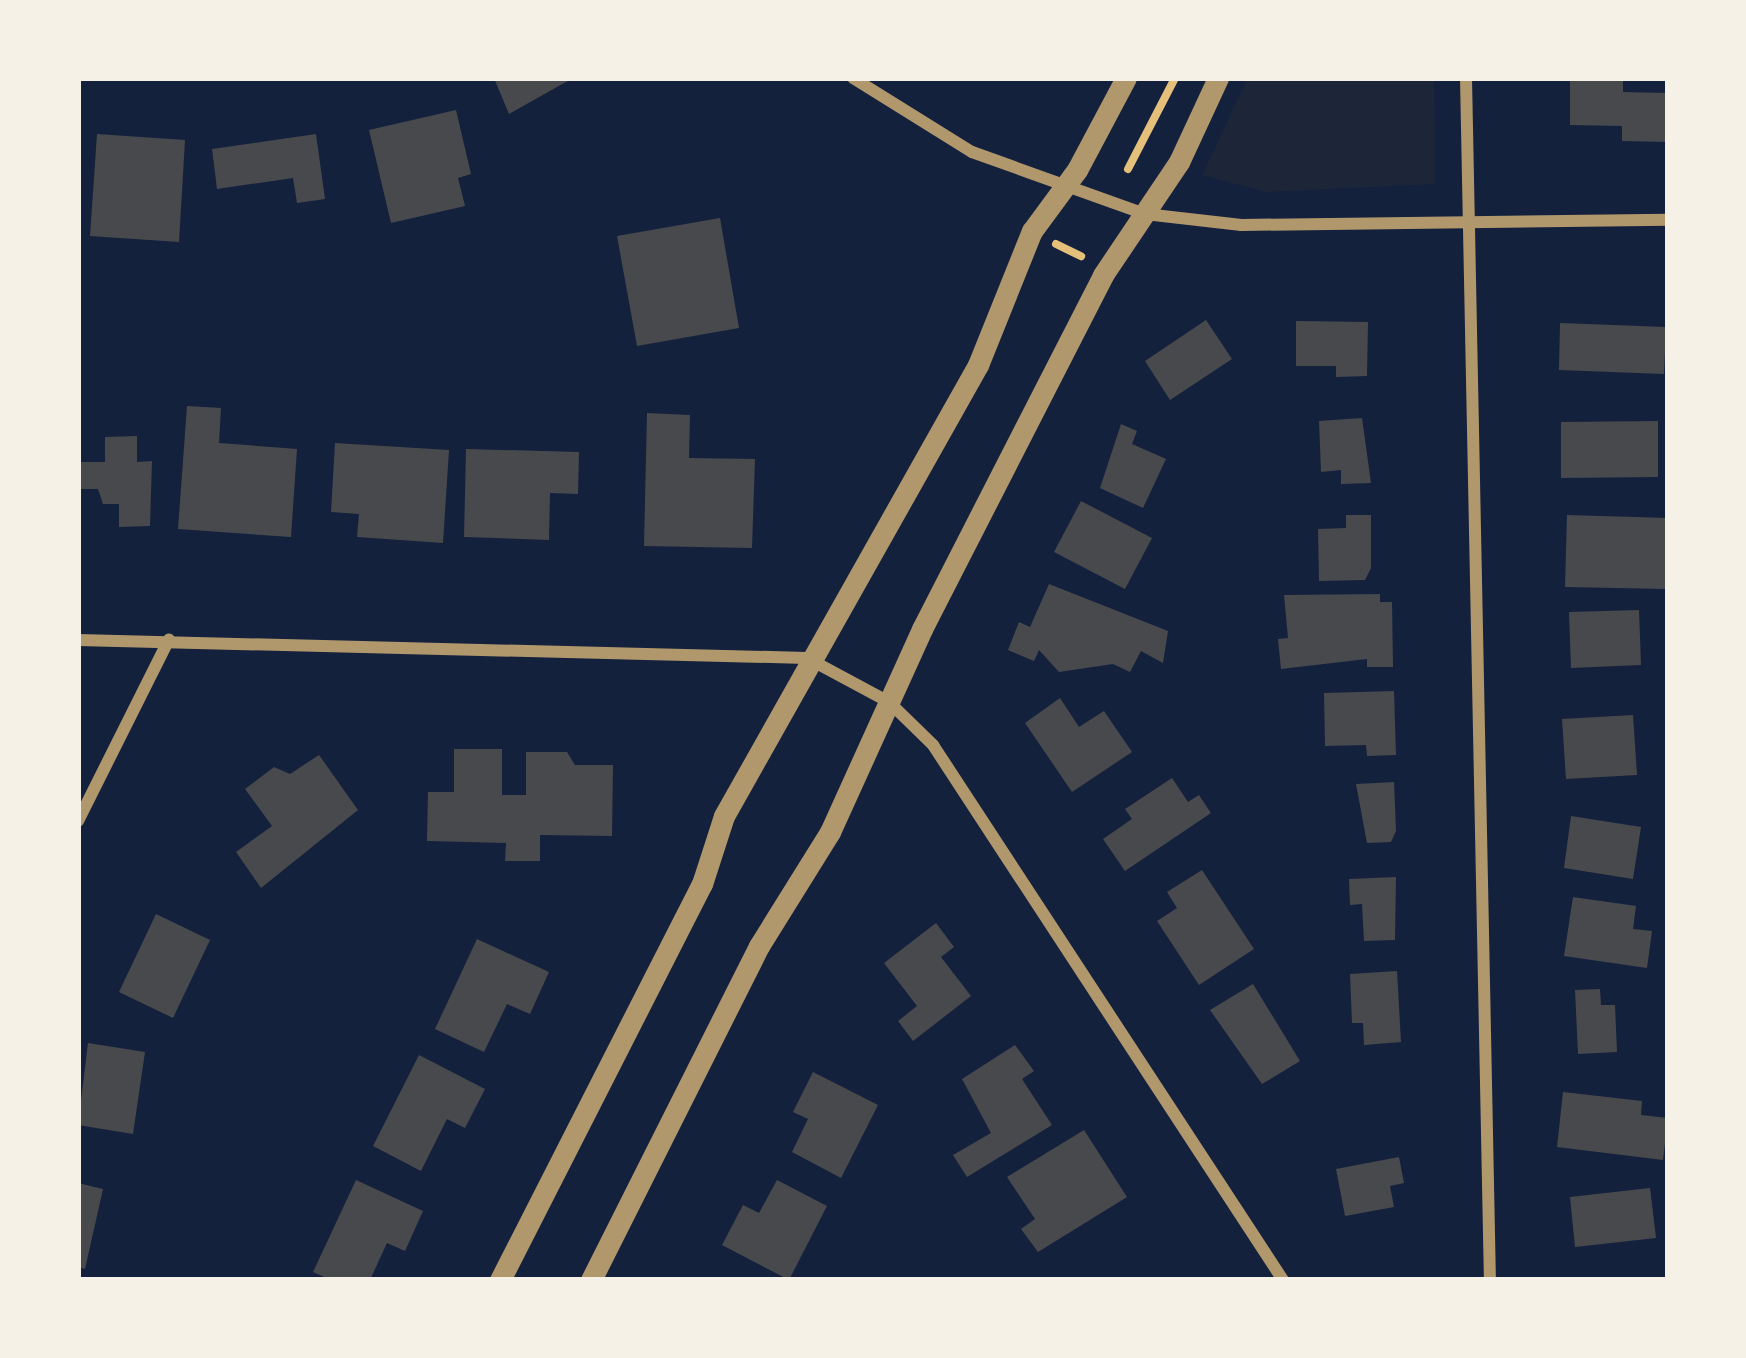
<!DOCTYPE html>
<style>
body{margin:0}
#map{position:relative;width:1746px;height:1358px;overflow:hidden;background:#14213d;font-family:"Public Sans",sans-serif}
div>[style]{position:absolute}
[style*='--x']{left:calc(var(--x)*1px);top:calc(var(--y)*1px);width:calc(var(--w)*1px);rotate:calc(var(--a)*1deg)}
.green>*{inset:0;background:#1d2539}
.building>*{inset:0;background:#48494c}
.path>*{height:8px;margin:-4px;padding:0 4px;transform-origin:4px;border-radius:4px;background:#e5c07b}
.minor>*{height:12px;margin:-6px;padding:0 6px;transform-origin:6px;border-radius:6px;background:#b1986c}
.tertiary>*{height:21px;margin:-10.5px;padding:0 10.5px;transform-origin:10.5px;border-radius:10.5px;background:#b1986c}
span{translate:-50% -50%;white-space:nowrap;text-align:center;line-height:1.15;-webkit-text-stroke:9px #f6f1e7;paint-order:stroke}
.frame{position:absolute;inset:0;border:81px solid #f6f1e7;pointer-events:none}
</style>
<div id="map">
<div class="green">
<i style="clip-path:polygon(1248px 78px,1434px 78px,1435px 184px,1266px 192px,1202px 175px)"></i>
</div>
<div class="building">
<i style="clip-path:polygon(494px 78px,573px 78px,509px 114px)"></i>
<i style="clip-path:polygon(1570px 78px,1623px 78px,1623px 92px,1668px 93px,1668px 142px,1622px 141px,1622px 126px,1570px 125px)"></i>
<i style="clip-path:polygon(456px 110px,471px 174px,458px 178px,465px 206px,391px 223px,369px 130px)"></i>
<i style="clip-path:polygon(97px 134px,185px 140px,179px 242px,90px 236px)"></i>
<i style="clip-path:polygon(316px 134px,325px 199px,297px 203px,293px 178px,217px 189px,212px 149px)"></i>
<i style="clip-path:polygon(720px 218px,739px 328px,637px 346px,617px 236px)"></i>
<i style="clip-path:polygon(1206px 320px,1232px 359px,1170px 400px,1145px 361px)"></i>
<i style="clip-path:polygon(1296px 321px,1368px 322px,1367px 376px,1336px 377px,1336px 366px,1296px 366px)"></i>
<i style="clip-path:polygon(1560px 323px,1666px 327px,1664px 374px,1559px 370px)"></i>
<i style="clip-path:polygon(187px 406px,221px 408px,219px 443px,297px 449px,291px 537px,178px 529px)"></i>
<i style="clip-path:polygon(647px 413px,690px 415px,689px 458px,755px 459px,752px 548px,644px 546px)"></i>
<i style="clip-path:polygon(1362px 418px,1371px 483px,1341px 484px,1341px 470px,1321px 472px,1319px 421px)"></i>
<i style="clip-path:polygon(1658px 421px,1658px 477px,1561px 478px,1561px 422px)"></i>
<i style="clip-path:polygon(1121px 424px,1137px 431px,1132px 444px,1166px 459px,1143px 508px,1100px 488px)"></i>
<i style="clip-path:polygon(137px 436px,137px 462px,152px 461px,150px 526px,119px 527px,119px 504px,103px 504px,98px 489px,78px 489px,78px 462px,105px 462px,105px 437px)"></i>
<i style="clip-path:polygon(335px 443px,449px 450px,443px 543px,357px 537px,359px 514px,331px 512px)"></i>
<i style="clip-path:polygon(466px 449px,579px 452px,578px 494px,550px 493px,549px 540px,464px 537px)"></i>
<i style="clip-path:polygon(1081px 501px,1152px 538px,1125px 589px,1054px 552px)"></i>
<i style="clip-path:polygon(1346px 515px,1371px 515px,1371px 568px,1365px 580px,1319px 581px,1318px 529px,1346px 528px)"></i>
<i style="clip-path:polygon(1567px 515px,1668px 518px,1667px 589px,1565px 587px)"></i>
<i style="clip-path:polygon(1049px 584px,1168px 631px,1163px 663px,1141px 651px,1130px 672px,1113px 664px,1059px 672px,1039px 650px,1034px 661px,1008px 650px,1019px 622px,1030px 627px)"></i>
<i style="clip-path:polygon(1380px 594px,1380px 602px,1392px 602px,1393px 667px,1367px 667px,1367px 659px,1281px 669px,1278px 639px,1288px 638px,1284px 595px)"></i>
<i style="clip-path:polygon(1639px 610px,1641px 665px,1571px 668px,1569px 612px)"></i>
<i style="clip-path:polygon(1394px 691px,1396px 755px,1367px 756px,1366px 745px,1325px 746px,1324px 693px)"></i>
<i style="clip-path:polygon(1060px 698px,1079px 727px,1104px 711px,1132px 752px,1072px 792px,1025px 723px)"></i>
<i style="clip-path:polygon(1633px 715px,1637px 775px,1566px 779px,1562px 719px)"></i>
<i style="clip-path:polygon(454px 749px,502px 749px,502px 795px,526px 795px,526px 752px,567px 752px,575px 765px,613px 765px,612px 836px,540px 835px,540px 861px,505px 861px,506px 843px,427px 841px,428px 792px,454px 792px)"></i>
<i style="clip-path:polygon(319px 755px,358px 810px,261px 888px,236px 852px,272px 826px,245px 789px,274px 767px,290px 774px)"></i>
<i style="clip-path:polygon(1172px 778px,1188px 802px,1199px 795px,1211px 813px,1125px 871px,1103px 839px,1132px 819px,1125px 809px)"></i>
<i style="clip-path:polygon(1394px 782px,1396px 831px,1391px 842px,1367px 843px,1356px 784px)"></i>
<i style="clip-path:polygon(1571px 816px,1641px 827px,1633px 879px,1564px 868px)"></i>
<i style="clip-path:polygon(1202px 870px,1254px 949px,1199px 985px,1157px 921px,1177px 908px,1167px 892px)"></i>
<i style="clip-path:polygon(1396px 877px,1395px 940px,1364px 941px,1362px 904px,1350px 905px,1349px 879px)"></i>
<i style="clip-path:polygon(1573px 897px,1636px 906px,1633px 929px,1652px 931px,1647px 968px,1564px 956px)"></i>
<i style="clip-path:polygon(156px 914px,210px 940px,173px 1018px,119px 992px)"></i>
<i style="clip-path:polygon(936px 923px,954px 947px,941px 957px,971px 996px,913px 1041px,898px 1021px,917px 1006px,884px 963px)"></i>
<i style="clip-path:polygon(477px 939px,549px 972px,530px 1014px,507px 1004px,484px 1052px,435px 1029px)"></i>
<i style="clip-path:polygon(1397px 971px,1401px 1042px,1364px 1045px,1363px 1023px,1352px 1023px,1350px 974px)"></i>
<i style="clip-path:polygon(1253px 984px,1300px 1061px,1262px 1084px,1210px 1010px)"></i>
<i style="clip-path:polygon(1600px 989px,1601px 1005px,1615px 1005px,1617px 1052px,1578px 1054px,1575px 990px)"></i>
<i style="clip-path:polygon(88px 1043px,145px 1052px,133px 1134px,78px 1125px)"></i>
<i style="clip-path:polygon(1015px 1045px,1034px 1071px,1022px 1079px,1052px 1125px,967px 1177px,953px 1155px,991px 1133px,962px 1079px)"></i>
<i style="clip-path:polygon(419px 1055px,485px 1089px,465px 1128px,447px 1119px,421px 1171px,373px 1146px)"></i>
<i style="clip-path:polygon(813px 1072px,878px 1105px,841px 1178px,792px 1152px,808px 1119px,793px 1112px)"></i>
<i style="clip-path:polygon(1563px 1092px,1642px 1101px,1641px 1115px,1668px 1118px,1663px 1160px,1557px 1147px)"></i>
<i style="clip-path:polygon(1084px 1130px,1127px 1197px,1038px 1252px,1021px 1229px,1035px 1219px,1007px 1177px)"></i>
<i style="clip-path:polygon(1399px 1157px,1404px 1183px,1390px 1186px,1394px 1207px,1345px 1216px,1336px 1169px)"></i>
<i style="clip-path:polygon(356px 1180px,423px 1211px,405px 1251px,387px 1243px,370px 1280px,331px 1280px,313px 1272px)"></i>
<i style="clip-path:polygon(777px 1180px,827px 1206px,789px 1280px,722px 1245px,743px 1205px,759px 1213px)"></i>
<i style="clip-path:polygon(78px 1183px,103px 1189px,85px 1269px,78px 1267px)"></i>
<i style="clip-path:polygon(1650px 1188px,1656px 1238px,1575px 1247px,1570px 1197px)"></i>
</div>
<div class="path">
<i style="--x:1128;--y:169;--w:102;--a:-62.7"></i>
<i style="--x:1056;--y:244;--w:28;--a:26"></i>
</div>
<div class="minor">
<i style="--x:853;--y:78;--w:140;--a:31.9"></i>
<i style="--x:972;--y:152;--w:184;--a:19.7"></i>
<i style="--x:1145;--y:214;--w:97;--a:6.5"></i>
<i style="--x:1241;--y:225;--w:427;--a:-0.7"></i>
<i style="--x:1466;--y:78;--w:1202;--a:88.86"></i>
<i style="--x:78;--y:640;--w:729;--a:1.41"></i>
<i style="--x:807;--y:658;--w:93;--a:28.2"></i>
<i style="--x:889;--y:702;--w:62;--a:44.3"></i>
<i style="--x:933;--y:745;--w:639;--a:56.81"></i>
<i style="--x:78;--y:821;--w:203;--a:-63.4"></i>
</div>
<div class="tertiary">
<i style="--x:500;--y:1280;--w:445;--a:-63"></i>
<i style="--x:702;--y:884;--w:71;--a:-72.1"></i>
<i style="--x:724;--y:816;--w:518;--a:-60.61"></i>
<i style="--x:978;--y:365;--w:144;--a:-68.1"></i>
<i style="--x:1032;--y:231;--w:76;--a:-53.6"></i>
<i style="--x:1077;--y:170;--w:104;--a:-62"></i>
<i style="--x:591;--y:1280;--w:374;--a:-63.3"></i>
<i style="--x:759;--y:946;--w:134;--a:-58.1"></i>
<i style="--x:830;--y:832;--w:223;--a:-65.6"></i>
<i style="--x:922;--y:629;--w:398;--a:-62.9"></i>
<i style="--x:1103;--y:275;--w:136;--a:-56.1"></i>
<i style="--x:1179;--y:162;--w:93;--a:-65.1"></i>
</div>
<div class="frame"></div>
</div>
